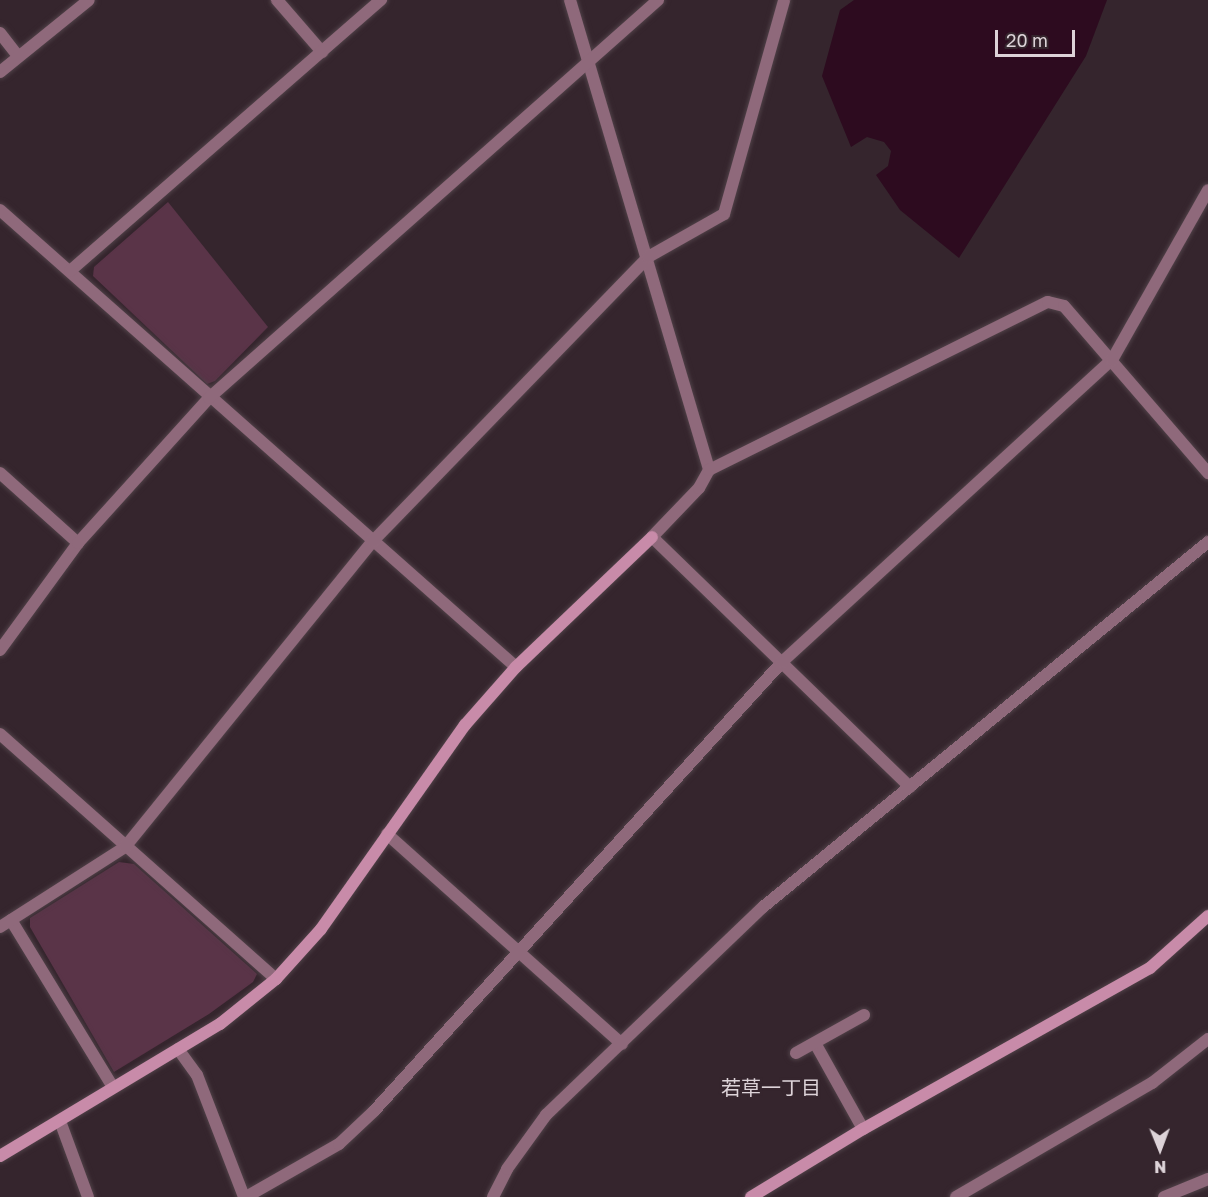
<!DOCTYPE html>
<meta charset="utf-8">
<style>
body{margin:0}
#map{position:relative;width:1208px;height:1197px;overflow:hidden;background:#35252d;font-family:"Golos Text","Noto Sans JP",sans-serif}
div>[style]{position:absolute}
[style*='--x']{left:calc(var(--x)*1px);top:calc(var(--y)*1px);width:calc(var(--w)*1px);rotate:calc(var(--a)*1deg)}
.green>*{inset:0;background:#5a3448}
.water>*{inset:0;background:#2d0b1f}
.roads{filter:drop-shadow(0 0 2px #504148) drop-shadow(0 0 2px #504148)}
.street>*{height:12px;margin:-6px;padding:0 6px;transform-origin:6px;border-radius:6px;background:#8f697b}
.secondary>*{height:12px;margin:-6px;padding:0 6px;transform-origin:6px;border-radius:6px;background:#c88ba9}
span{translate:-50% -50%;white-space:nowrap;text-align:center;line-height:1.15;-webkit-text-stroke:5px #35252d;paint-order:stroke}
.neighbourhood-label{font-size:20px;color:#ddd3d8}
.north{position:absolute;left:1130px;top:1119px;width:60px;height:60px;-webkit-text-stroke:4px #35252d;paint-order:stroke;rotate:179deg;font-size:16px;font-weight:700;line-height:24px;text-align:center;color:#ddd3d8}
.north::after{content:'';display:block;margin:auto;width:21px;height:27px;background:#ddd3d8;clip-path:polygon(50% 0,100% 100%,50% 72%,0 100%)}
.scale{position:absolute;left:995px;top:30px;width:80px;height:27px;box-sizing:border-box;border:3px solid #ddd3d8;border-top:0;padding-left:8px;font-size:18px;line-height:21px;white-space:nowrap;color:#ddd3d8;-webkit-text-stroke:4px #35252d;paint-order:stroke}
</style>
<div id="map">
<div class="green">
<i style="clip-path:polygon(168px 202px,268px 327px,215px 381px,207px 384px,93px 276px,94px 267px)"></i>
<i style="clip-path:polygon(119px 862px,134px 864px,257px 974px,253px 982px,209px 1014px,114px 1072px,30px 927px,30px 918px)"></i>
</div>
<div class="water">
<i style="clip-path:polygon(854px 0,1107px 0,1086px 56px,959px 258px,900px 210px,876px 175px,888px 166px,891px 151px,884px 142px,867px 137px,851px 147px,822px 76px,840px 10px)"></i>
</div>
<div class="roads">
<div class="street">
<i style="--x:277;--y:0;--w:69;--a:49.1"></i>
<i style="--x:570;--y:0;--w:490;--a:73.5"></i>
<i style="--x:0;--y:33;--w:29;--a:52"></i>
<i style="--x:0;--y:72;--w:114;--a:-39"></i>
<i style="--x:0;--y:210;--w:689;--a:41.53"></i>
<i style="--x:70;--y:271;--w:413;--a:-41.1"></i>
<i style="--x:0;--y:473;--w:105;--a:41.9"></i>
<i style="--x:0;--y:650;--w:132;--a:-53.9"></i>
<i style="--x:78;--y:543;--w:195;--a:-47.9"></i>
<i style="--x:209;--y:398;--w:600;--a:-41.55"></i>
<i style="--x:0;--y:734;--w:369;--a:41.6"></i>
<i style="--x:910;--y:787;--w:359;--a:-135.9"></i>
<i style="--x:652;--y:537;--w:68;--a:-46.2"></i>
<i style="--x:699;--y:488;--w:21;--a:-61"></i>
<i style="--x:709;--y:470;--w:378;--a:-26.4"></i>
<i style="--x:1048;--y:302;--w:16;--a:14"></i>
<i style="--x:1064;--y:306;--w:221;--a:49.2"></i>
<i style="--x:387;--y:834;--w:315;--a:41.8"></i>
<i style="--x:11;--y:920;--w:196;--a:58.6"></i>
<i style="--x:0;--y:927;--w:148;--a:-32.6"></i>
<i style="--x:125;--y:847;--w:394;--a:-51"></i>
<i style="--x:373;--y:541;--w:395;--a:-45.9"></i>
<i style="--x:648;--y:257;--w:87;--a:-29.5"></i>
<i style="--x:724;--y:214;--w:222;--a:-74.3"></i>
<i style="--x:815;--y:1043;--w:98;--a:60.8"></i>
<i style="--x:178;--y:1049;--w:32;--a:54"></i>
<i style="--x:197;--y:1075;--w:131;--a:68.9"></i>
<i style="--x:796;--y:1053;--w:78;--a:-29.2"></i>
<i style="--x:60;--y:1121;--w:81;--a:69.8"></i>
<i style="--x:246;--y:1197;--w:107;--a:-29.7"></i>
<i style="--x:339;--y:1144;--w:48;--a:-43.3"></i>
<i style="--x:374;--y:1111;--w:608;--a:-47.73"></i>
<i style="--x:783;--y:661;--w:446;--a:-42.5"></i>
<i style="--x:1112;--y:360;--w:195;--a:-60.5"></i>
<i style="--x:493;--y:1197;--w:31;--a:-63"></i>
<i style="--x:507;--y:1169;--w:67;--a:-54.2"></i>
<i style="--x:546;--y:1115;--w:301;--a:-43.8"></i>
<i style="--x:763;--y:907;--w:576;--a:-39.36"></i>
<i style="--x:956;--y:1197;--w:227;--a:-30.2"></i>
<i style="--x:1152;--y:1083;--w:71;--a:-38.2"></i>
<i style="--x:1164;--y:1197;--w:48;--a:-22.2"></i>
</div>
<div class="secondary">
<i style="--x:0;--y:1156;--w:257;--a:-31"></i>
<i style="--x:220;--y:1024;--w:72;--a:-38.8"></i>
<i style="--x:276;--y:979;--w:67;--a:-48"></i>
<i style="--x:321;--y:929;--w:250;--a:-54.8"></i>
<i style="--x:465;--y:725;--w:77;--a:-48.7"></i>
<i style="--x:516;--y:667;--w:188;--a:-43.7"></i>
<i style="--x:751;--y:1197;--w:131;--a:-31.3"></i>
<i style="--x:863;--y:1129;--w:329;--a:-29.3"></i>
<i style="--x:1150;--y:968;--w:78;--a:-41.9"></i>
</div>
</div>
<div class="neighbourhood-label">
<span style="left:771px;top:1087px">若草一丁目</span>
</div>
<div class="north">N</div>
<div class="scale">20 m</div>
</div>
